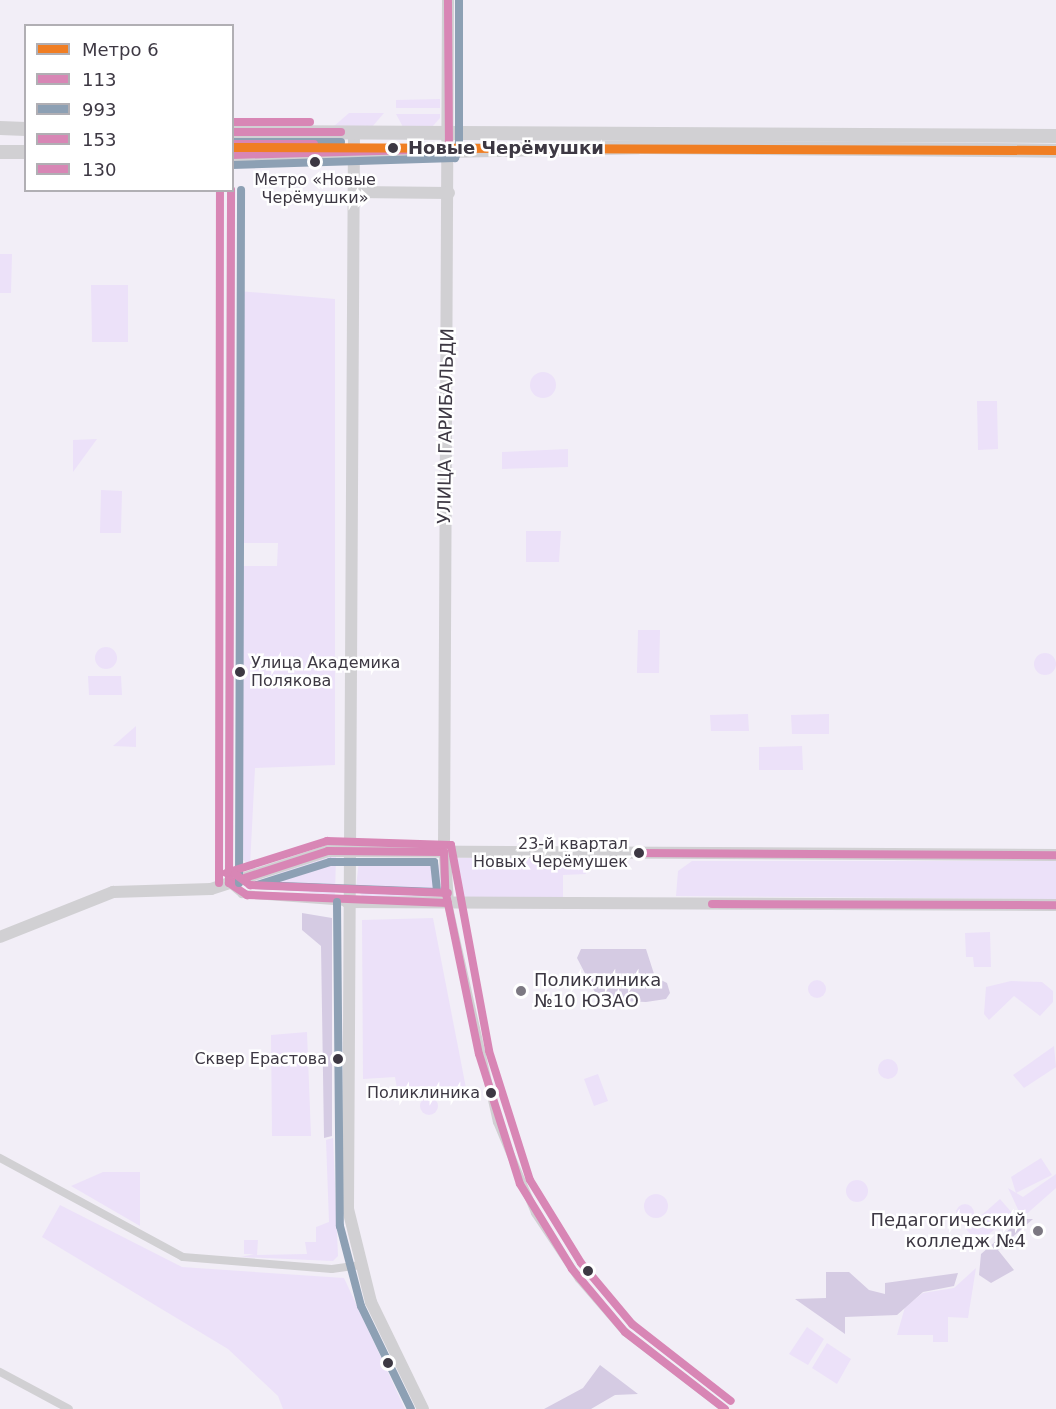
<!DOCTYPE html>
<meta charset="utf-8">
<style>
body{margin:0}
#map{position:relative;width:1056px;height:1409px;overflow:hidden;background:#f2eef7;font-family:"DejaVu Sans",sans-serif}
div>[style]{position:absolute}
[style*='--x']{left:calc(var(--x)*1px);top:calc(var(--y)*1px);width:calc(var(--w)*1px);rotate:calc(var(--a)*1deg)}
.green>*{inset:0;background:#ece1f9}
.round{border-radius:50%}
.forest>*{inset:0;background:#d5cbe3}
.street>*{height:8px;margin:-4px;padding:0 4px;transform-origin:4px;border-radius:4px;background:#d1d0d3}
.secondary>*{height:12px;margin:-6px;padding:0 6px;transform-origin:6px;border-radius:6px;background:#d1d0d3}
.primary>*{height:14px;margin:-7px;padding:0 7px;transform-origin:7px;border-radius:7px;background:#d1d0d3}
.bus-1>*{height:8px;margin:-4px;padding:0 4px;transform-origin:4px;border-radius:4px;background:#d886b5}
.bus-2>*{height:8px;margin:-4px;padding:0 4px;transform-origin:4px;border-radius:4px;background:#8da0b4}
.bus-3>*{height:8px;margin:-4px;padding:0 4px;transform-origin:4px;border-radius:4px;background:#d886b5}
.bus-4>*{height:8px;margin:-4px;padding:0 4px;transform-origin:4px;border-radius:4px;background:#d886b5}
.metro-1>*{height:9px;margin:-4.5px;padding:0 4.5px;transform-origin:4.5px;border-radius:4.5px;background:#f07e23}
.dots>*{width:16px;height:16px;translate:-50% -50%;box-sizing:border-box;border:3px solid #fff;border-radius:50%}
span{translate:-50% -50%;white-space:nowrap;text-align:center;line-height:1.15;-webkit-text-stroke:5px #fff;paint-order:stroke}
.bus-label{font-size:16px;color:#3d3843}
.left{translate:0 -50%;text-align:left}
.right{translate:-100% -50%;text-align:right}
.stop-label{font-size:18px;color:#3d3843;font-weight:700}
.street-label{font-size:18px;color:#3d3843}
.poi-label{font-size:18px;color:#3d3843}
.legend{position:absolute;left:24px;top:24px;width:210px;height:168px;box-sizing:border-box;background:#fff;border:2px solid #b1afb4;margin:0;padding:8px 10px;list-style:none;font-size:18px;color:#3d3843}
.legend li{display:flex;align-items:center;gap:12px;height:30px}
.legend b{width:30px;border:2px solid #b1afb4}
</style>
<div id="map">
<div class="green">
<i style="clip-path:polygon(440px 99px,440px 108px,396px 108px,396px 100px)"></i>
<i style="clip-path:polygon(349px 113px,384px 113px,372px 127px,333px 127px)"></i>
<i style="clip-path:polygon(396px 114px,440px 114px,440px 118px,432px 127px,403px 127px)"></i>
<i style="clip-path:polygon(0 254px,12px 254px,11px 293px,0 293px)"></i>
<i style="clip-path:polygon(91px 285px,128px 285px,128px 342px,92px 342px)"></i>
<i style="clip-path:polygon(238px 291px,335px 299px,335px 765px,255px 768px,250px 866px,238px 855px,239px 566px,277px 566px,278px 543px,239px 543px)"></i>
<i class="round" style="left:530px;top:372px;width:26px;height:26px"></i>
<i style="clip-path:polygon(977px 401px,997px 401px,998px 449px,978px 450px)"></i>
<i style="clip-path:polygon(97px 439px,73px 472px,73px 440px)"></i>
<i style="clip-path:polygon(568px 449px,568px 467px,502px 469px,502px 452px)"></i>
<i style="clip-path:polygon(101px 490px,122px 491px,121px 533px,100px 533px)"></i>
<i style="clip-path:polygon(526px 531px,561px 531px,559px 562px,526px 562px)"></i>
<i style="clip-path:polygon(638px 630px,660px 630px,659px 673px,637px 673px)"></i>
<i class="round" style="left:95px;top:647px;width:22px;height:22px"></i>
<i class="round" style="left:1034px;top:653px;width:22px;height:22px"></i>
<i style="clip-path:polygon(88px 676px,121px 676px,122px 695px,89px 695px)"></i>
<i style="clip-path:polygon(748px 714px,749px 731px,711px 731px,710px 715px)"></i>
<i style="clip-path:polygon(829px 714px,829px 734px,792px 734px,791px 715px)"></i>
<i style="clip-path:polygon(136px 726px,136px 747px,113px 746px)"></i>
<i style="clip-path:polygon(802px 746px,803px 770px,759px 770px,759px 747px)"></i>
<i style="clip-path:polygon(336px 856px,335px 895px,243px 886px,324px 857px)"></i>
<i style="clip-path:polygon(580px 856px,586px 874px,563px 875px,563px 898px,461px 898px,455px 889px,456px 858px)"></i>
<i style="clip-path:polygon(359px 860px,432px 860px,439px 865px,442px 884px,427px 897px,362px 896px,356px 888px)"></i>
<i style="clip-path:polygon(692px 861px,1056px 861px,1056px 899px,676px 896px,678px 871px)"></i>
<i style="clip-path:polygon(433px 918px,466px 1088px,399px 1101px,395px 1077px,363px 1079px,362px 920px)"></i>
<i style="clip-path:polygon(990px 932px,991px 967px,974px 967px,973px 957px,966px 957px,965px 933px)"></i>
<i class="round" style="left:808px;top:980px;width:18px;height:18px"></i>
<i style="clip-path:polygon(1011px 981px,1042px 982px,1053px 991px,1053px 1002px,1040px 1016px,1014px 996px,989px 1020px,984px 1014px,986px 987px)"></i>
<i style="clip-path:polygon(307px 1032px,311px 1136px,272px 1136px,271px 1035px)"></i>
<i style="clip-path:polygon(1054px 1046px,1056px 1067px,1024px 1088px,1013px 1075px)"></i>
<i class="round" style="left:878px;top:1059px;width:20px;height:20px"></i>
<i style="clip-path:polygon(598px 1074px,608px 1101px,594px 1106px,584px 1079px)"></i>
<i class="round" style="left:420px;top:1097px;width:18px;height:18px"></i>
<i style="clip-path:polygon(333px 1138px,338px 1256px,333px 1261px,241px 1257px,254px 1254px,244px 1254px,244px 1240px,258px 1240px,257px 1255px,307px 1254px,305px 1242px,316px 1242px,316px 1227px,329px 1222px,326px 1140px)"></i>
<i style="clip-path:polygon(1041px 1158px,1052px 1175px,1016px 1193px,1011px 1177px)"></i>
<i style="clip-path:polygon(103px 1172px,140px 1172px,140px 1226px,71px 1186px)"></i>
<i style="clip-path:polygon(1056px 1174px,1056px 1188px,1022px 1218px,1008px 1188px,1023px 1197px)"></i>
<i class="round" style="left:846px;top:1180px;width:22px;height:22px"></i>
<i class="round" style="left:644px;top:1194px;width:24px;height:24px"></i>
<i style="clip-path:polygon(1000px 1199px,1013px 1214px,978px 1243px,966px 1229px)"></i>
<i class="round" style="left:956px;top:1204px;width:18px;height:18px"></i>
<i style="clip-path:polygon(60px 1205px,182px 1267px,344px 1278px,405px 1409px,283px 1409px,278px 1396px,228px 1349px,42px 1237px)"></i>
<i style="clip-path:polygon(976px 1268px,968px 1318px,948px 1317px,948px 1342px,933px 1342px,933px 1335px,897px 1335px,905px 1307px,923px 1293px,954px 1288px)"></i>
<i style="clip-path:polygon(807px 1327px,824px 1339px,808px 1365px,789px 1354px)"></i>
<i style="clip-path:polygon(827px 1343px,851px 1359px,837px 1384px,812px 1368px)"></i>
</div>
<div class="forest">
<i style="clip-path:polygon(302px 913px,332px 918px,332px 1136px,324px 1138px,321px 946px,302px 930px)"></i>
<i style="clip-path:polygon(581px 949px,646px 949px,655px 977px,667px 983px,670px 993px,666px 999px,646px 1002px,599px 1000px,577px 958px)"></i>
<i style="clip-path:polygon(1021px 1219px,1033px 1219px,998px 1250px,1014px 1270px,991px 1283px,979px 1275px,981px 1254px)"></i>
<i style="clip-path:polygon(826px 1272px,849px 1272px,869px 1290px,885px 1294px,885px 1283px,958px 1273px,954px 1286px,923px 1292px,897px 1315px,845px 1317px,845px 1334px,795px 1299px,826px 1298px)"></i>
<i style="clip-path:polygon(600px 1365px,638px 1394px,615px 1395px,591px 1409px,544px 1409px,583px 1388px)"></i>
</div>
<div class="street">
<i style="--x:231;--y:190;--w:693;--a:90.17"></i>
<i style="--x:229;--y:883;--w:17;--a:40"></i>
<i style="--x:242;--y:894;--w:105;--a:4.4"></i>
<i style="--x:448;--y:903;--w:224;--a:77.4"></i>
<i style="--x:497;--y:1122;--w:99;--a:67.3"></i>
<i style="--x:535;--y:1213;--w:79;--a:56.3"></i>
<i style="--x:579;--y:1279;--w:70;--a:49"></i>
<i style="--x:625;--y:1332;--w:126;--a:37.6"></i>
<i style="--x:0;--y:1158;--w:208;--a:28.4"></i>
<i style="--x:183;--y:1257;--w:149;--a:4.6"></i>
<i style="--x:332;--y:1269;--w:27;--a:-8"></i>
<i style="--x:0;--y:1372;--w:78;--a:28.2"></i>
</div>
<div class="secondary">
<i style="--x:448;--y:0;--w:841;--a:90.27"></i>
<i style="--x:444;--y:841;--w:62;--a:86.3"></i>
<i style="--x:354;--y:132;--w:1077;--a:90.32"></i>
<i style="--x:348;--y:1209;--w:96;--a:76.1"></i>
<i style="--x:371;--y:1302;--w:119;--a:64.1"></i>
<i style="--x:355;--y:192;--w:94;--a:0.6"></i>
<i style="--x:347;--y:902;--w:709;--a:0.24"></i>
<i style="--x:0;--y:937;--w:122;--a:-21.7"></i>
<i style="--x:113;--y:892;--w:98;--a:-1.8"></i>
<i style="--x:211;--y:889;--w:123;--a:-18"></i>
<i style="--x:328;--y:851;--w:728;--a:0.31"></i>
</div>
<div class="primary">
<i style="--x:0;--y:128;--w:26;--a:2"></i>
<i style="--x:232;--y:132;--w:824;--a:0.28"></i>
<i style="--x:0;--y:152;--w:26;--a:0"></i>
<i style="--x:232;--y:155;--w:407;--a:-1.1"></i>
<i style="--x:639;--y:147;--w:417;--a:0.5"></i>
</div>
<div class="bus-1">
<i style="--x:232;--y:132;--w:109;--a:0"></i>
<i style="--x:232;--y:155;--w:217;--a:-1.6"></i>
<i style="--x:449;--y:149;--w:149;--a:-90.4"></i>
<i style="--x:229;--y:883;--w:104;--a:-17.9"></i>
<i style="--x:328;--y:851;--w:116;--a:0.5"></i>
<i style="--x:444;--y:852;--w:37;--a:88"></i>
<i style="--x:445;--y:889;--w:168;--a:78.4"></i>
<i style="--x:479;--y:1054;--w:136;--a:72.5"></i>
<i style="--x:520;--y:1184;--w:100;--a:58.5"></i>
<i style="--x:572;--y:1269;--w:82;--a:49.9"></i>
<i style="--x:625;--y:1332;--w:126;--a:37.6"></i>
<i style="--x:229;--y:883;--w:693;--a:-89.83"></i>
<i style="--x:229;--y:883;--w:22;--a:34"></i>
<i style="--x:247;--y:895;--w:201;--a:2.3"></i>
</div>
<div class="bus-2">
<i style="--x:232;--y:142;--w:109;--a:0"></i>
<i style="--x:232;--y:165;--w:223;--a:-1.8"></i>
<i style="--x:455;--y:158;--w:10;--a:-66"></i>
<i style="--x:459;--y:149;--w:149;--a:-90"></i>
<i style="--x:330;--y:862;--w:104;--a:0"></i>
<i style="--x:434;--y:862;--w:30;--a:84"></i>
<i style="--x:437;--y:892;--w:180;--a:-177.8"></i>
<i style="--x:257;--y:885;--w:77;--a:-17.5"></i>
<i style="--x:239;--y:883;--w:693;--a:-89.83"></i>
<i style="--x:337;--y:902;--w:324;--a:89.5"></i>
<i style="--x:340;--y:1226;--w:83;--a:75.3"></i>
<i style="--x:361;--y:1306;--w:114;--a:64.1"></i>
</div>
<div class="bus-3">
<i style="--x:232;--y:122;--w:78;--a:0"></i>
<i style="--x:232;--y:144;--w:82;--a:0"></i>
<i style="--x:226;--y:873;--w:106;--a:-17.6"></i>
<i style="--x:327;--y:841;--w:124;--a:1.8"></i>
<i style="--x:451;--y:845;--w:209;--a:79.5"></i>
<i style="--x:489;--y:1051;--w:135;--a:72.4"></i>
<i style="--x:530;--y:1180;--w:97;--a:58.4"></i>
<i style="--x:581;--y:1263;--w:80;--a:50.1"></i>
<i style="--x:632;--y:1324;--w:125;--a:37.9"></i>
<i style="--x:235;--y:874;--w:19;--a:36"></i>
<i style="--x:250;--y:885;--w:198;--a:2.3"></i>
<i style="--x:219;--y:883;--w:693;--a:-89.92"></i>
</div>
<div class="bus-4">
<i style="--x:639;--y:853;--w:417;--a:0.3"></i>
<i style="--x:712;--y:904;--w:344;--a:0.2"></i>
</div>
<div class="metro-1">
<i style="--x:232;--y:147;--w:824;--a:0.21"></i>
</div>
<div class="dots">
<i style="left:393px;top:148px;background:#3d3843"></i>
<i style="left:315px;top:162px;background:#3d3843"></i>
<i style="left:240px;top:672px;background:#3d3843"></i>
<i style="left:639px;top:853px;background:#3d3843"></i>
<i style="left:521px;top:991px;background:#7c7882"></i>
<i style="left:338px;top:1059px;background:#3d3843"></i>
<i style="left:491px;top:1093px;background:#3d3843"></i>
<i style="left:1038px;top:1231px;background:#7c7882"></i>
<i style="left:588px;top:1271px;background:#3d3843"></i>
<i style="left:388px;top:1363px;background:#3d3843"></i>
</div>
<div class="bus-label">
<span style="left:315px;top:189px">Метро «Новые<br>Черёмушки»</span>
<span class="left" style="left:251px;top:672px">Улица Академика<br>Полякова</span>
<span class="right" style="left:628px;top:853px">23-й квартал<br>Новых Черёмушек</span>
<span class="right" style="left:327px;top:1059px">Сквер Ерастова</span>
<span class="right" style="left:480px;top:1093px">Поликлиника</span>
</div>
<div class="stop-label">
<span class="left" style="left:408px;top:148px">Новые Черёмушки</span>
</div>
<div class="street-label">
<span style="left:446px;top:426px;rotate:-89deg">УЛИЦА ГАРИБАЛЬДИ</span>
</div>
<div class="poi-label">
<span class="left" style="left:534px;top:991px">Поликлиника<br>№10 ЮЗАО</span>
<span class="right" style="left:1026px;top:1231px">Педагогический<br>колледж №4</span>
</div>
<ul class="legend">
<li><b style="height:8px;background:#f07e23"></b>Метро 6</li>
<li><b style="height:8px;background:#d886b5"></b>113</li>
<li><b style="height:8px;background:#8da0b4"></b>993</li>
<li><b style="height:8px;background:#d886b5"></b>153</li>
<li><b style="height:8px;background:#d886b5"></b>130</li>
</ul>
</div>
